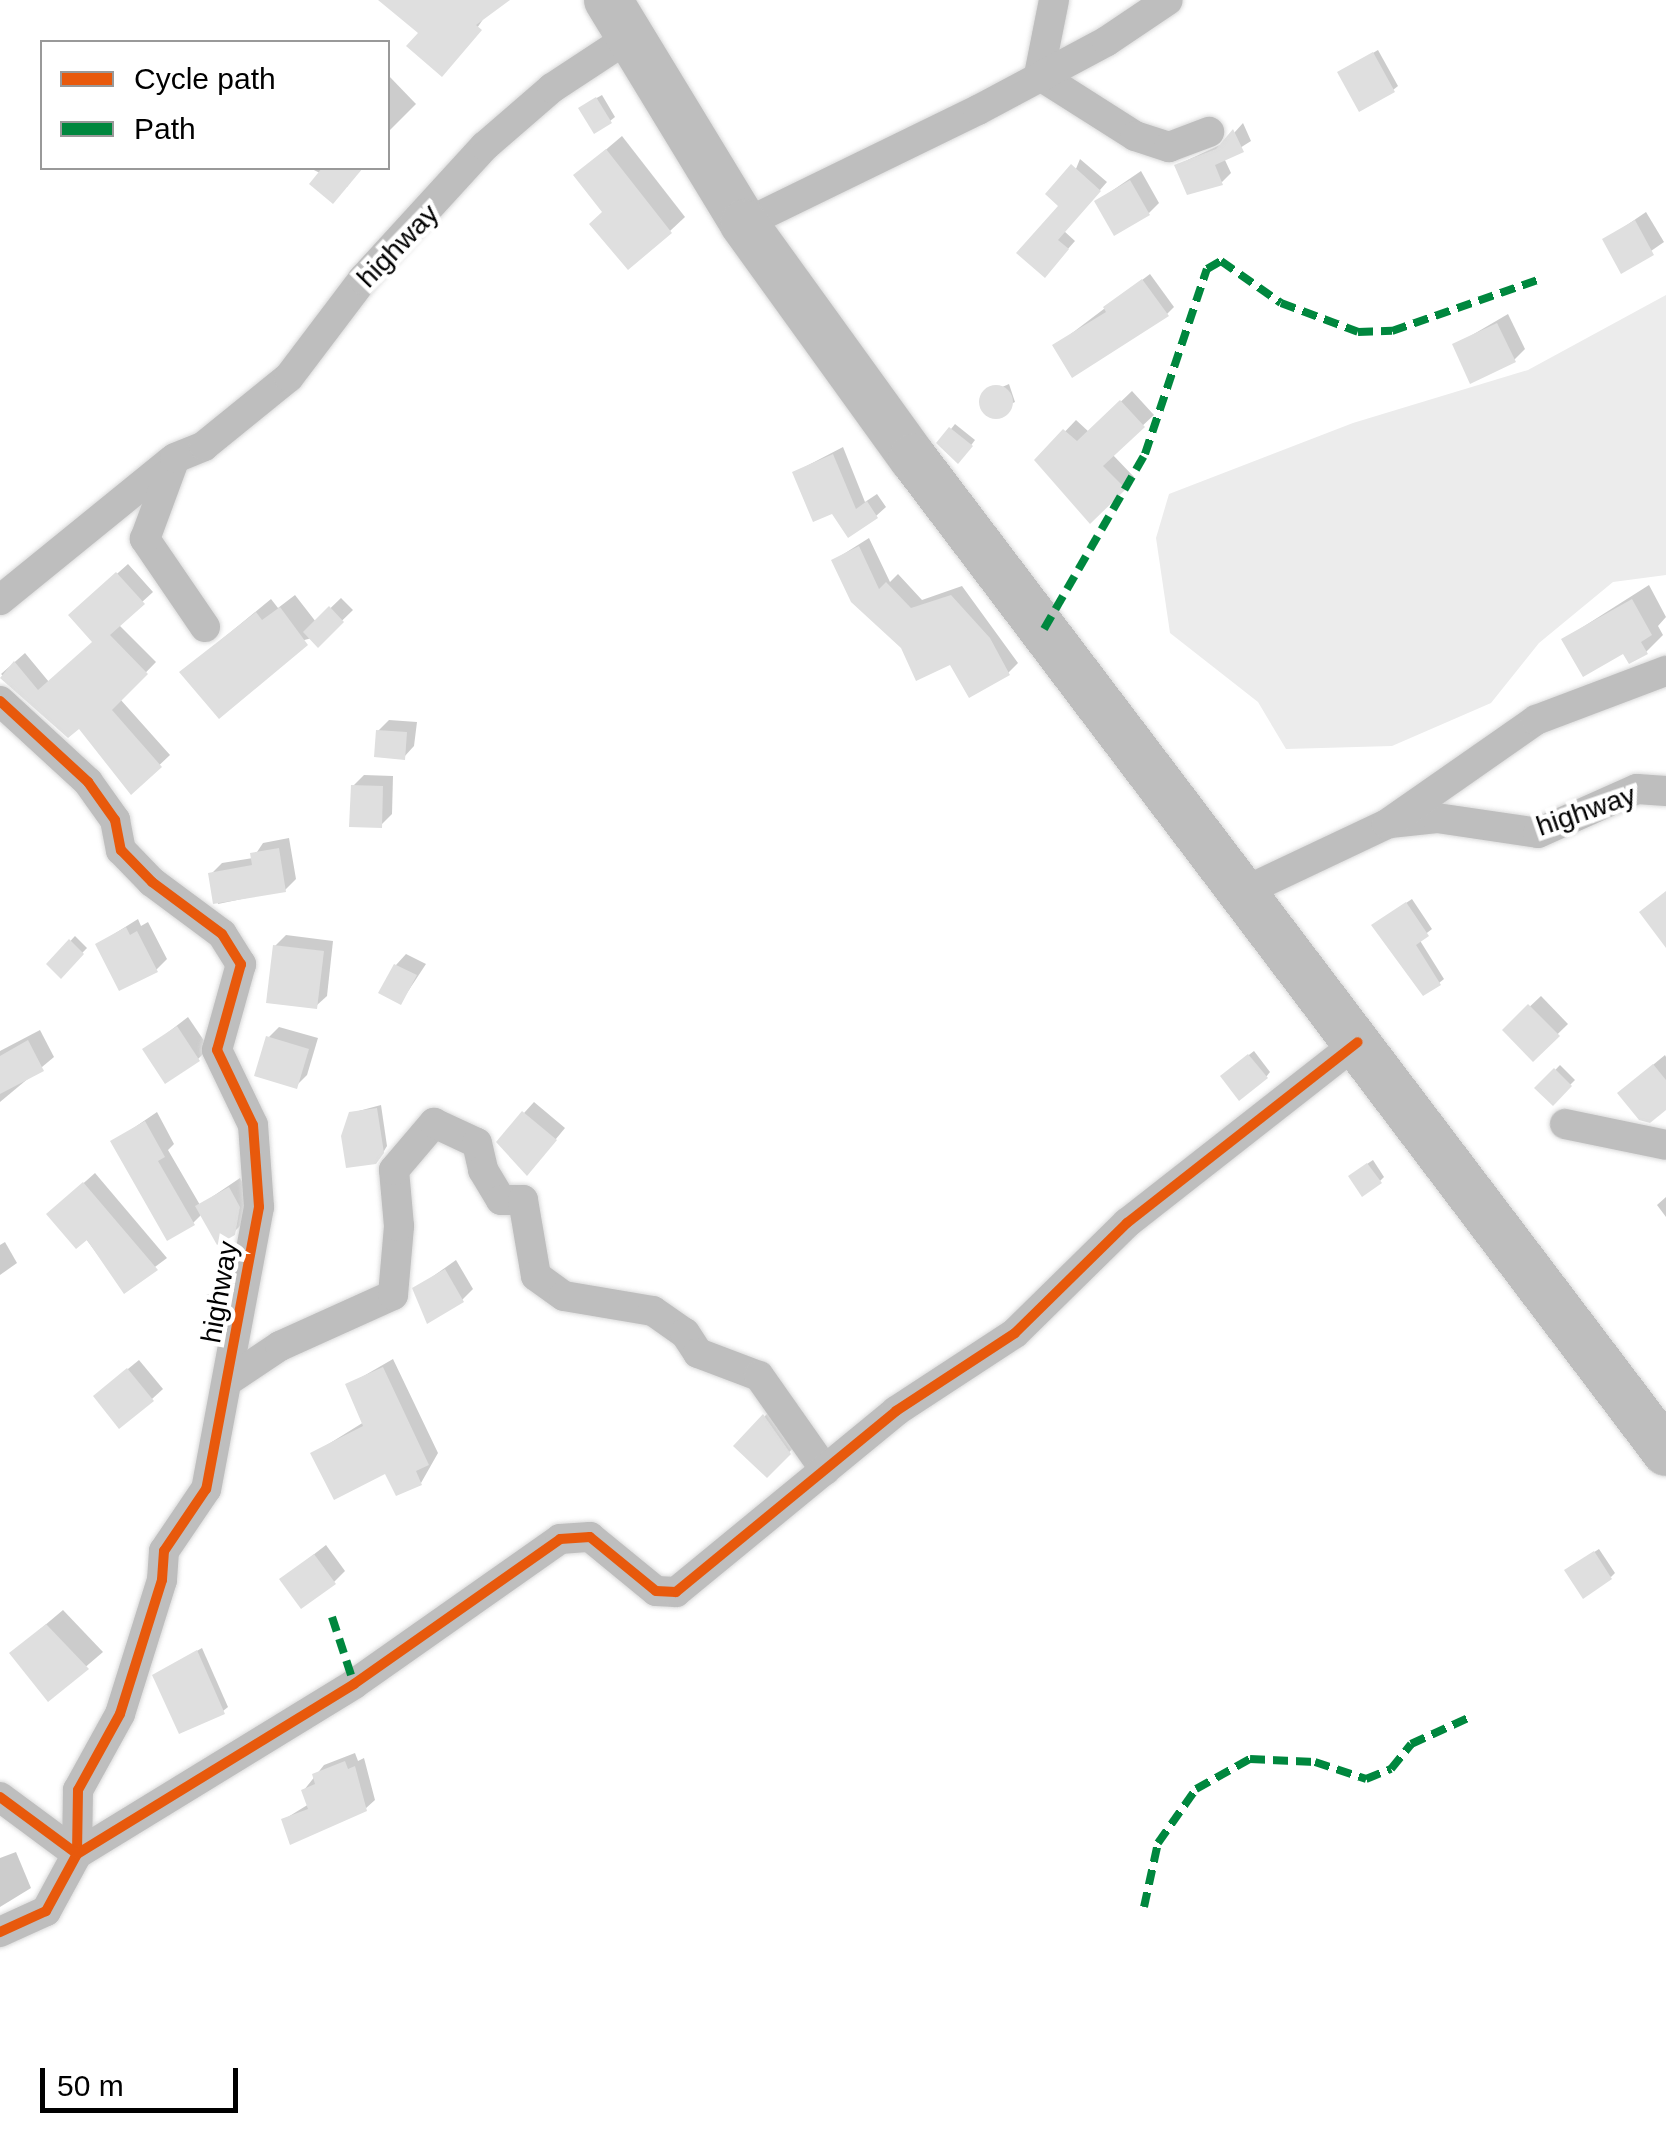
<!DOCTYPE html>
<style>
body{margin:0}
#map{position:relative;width:1666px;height:2153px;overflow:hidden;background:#fff;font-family:Arial,sans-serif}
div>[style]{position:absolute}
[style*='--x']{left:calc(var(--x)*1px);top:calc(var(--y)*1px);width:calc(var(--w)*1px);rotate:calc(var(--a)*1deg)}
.green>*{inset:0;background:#ececec}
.shadow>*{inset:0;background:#0003}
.building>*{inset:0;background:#dfdfdf}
.round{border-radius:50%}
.roads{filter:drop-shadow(0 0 2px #dbdbdb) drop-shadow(0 0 2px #dbdbdb)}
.street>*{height:30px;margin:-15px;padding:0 15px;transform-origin:15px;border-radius:15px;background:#bebebe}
.primary>*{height:48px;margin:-24px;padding:0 24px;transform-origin:24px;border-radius:24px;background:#bebebe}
.quiet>*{height:8px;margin-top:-4px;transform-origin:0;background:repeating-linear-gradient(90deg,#00873e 0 15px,transparent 0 23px)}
.cycleway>*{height:10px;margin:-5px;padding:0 5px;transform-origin:5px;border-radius:5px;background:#e8590c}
span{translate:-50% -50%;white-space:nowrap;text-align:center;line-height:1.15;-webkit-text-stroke:9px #fff;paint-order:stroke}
.street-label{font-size:28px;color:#000}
.legend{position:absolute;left:40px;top:40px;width:350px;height:130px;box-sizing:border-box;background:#fff;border:2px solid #999;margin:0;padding:12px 18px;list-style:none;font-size:30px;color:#000}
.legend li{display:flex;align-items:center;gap:20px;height:50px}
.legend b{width:50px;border:2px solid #999}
.scale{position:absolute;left:40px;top:2068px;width:198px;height:45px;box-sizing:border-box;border:5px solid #000;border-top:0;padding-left:12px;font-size:30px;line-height:35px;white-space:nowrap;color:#000;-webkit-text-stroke:8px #fff;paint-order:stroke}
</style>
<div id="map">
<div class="green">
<i style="clip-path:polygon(1666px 295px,1666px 575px,1613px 582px,1539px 643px,1491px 703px,1392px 746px,1286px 749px,1258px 702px,1170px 633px,1156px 538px,1169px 494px,1353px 423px,1528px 370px)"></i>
</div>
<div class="shadow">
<i style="clip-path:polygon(382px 0,506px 0,486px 15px,453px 63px)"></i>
<i style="clip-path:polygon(1378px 50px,1398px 86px,1393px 90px,1340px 72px)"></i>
<i style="clip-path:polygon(388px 75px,416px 104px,388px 132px)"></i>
<i style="clip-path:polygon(602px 95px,615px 117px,610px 121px,586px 104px)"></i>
<i style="clip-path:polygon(1243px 123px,1251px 141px,1224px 158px,1231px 173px,1222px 182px,1177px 165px,1226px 142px)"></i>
<i style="clip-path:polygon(622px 136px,685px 217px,670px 231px,605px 211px,576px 175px)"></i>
<i style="clip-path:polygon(1080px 159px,1107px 182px,1064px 231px,1075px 241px,1052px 267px,1061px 205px)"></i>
<i style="clip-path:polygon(310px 168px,360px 168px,347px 187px)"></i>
<i style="clip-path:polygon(1141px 171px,1159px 203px,1149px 213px,1097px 201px)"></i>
<i style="clip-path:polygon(1646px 212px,1664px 242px,1622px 271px,1605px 240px)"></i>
<i style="clip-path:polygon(1150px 274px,1174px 307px,1167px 314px,1055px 346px)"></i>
<i style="clip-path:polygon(1508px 314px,1525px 349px,1514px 360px,1455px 345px)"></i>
<i style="clip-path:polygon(1009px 384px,1015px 402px,986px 416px,984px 395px)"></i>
<i style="clip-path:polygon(1132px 391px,1154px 415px,1112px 454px,1134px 477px,1090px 521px,1038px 460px,1076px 420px,1089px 432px)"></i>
<i style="clip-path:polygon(955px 424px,975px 440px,963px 456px,940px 443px)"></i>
<i style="clip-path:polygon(843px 447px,865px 502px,877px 494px,886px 507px,876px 516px,833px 511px,795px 472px)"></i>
<i style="clip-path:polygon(869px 538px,890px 582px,898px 574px,922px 600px,962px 586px,1018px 663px,1008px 673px,903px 647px,834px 560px)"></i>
<i style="clip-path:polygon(128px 564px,153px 592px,118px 624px,156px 662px,120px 699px,170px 755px,132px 791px,79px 725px,68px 735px,1px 674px,25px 653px,49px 682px,95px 641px,82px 605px)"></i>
<i style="clip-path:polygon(1649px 585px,1666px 617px,1658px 626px,1663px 635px,1646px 652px,1564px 639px)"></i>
<i style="clip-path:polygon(295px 595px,316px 622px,341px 598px,353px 610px,318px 644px,312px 638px,182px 672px,271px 599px,278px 608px)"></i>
<i style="clip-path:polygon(389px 720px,417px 722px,414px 746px,404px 757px,378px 731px)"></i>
<i style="clip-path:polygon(364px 775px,393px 776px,392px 814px,381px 825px,353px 786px)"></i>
<i style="clip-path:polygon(289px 838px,296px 879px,285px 890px,218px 904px,211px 874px,222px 863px,253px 858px,263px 843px)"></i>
<i style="clip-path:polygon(1412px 899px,1432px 929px,1419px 939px,1444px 979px,1439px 983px,1379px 921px)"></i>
<i style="clip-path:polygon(138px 919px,141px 926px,148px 922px,167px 959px,156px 970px,98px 944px)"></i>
<i style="clip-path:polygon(286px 935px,333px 941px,327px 996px,316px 1006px,275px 946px)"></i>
<i style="clip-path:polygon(75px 936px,87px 948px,61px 975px,49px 964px)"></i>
<i style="clip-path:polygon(406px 954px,426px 964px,401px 1002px,396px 965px)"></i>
<i style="clip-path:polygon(1541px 996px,1568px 1024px,1533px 1058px,1505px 1030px)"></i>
<i style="clip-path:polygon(188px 1017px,209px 1048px,198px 1059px,145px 1050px)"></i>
<i style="clip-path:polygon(279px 1027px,318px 1038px,307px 1075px,296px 1086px,269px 1037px)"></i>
<i style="clip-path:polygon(40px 1030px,54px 1057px,0 1102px,0 1051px)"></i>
<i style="clip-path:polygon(1254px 1051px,1270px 1072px,1266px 1077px,1227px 1072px)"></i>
<i style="clip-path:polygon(1665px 1055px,1666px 1057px,1666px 1107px,1631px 1083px)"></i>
<i style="clip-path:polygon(1560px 1065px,1575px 1080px,1553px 1102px,1538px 1088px)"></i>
<i style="clip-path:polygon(534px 1102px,565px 1128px,537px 1162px,524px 1113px)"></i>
<i style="clip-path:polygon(381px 1105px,387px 1146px,381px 1156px,351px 1113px)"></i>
<i style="clip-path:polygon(157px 1112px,174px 1144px,168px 1150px,200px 1205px,240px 1178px,249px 1195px,244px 1222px,233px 1233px,202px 1214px,193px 1223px,113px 1142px)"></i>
<i style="clip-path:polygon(1373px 1160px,1384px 1177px,1380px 1181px,1355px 1172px)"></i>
<i style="clip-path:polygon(95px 1173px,167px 1258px,124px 1290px,60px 1204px)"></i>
<i style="clip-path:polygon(1666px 1197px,1666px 1217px,1657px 1205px)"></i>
<i style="clip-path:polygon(5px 1242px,17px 1263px,0 1275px,0 1245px)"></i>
<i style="clip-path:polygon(456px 1260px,473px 1289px,462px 1300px,415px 1289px)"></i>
<i style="clip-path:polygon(227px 1286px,224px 1305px,219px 1310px,206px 1297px)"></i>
<i style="clip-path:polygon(393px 1359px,438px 1453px,421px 1483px,314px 1453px,364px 1422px,348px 1385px)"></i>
<i style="clip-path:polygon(139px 1360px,163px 1389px,152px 1399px,107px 1386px)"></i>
<i style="clip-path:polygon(775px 1406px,800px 1441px,767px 1475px,736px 1445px)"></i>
<i style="clip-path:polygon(326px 1545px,345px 1571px,334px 1582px,282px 1579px)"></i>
<i style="clip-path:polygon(1599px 1549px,1615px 1573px,1611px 1577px,1572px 1566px)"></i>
<i style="clip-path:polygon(63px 1610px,103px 1652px,48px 1699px,12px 1653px)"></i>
<i style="clip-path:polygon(202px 1648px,228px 1707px,223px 1711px,155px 1675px)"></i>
<i style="clip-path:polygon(355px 1753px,358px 1761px,364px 1758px,375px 1800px,365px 1809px,283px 1820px,309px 1804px,304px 1790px,324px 1765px)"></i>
<i style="clip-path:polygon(16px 1852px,31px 1888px,0 1907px,0 1858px)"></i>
</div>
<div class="building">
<i style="clip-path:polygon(378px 0,510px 0,476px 25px,482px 30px,442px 77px,406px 46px,418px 33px)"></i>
<i style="clip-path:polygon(1373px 52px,1395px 92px,1359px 112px,1337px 72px)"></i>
<i style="clip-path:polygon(596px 97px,612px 123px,594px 134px,578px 108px)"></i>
<i style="clip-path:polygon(1233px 129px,1244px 152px,1215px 165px,1223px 185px,1187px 195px,1174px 165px,1216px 149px)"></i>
<i style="clip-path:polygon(606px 149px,672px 233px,628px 270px,589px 224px,602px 212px,573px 175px)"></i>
<i style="clip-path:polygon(1071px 164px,1101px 191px,1058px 240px,1069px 249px,1045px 278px,1016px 253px,1058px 206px,1045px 194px)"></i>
<i style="clip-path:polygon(322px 168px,363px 168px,333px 204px,309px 184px)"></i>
<i style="clip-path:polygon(1130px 180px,1150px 215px,1114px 236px,1094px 201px)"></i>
<i style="clip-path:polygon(1635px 220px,1654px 255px,1621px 274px,1602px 239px)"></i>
<i style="clip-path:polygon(1142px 279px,1169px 316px,1072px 378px,1052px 345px,1106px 312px,1103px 307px)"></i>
<i style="clip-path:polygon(1497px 323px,1516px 362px,1470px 384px,1452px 344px)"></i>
<i class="round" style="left:979px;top:385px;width:34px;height:34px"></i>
<i style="clip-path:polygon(1120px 400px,1145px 427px,1103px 466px,1126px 489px,1090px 524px,1034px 460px,1063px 429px,1077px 441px)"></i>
<i style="clip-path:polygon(949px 427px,973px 446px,958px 464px,936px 443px)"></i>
<i style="clip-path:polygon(833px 454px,856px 509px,867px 501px,878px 518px,848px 538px,832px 514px,813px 522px,792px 472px)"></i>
<i style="clip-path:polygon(859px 546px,879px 589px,886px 582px,911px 608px,951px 595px,990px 638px,1010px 675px,969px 698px,950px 665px,916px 681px,901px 648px,851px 602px,831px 560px)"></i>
<i style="clip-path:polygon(116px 572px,145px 604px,110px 635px,148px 674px,112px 710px,162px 767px,131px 795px,79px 729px,68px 738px,0 678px,14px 661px,38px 690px,92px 642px,68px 615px)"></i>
<i style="clip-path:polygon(1632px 599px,1652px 635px,1641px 642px,1648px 654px,1629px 664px,1623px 654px,1583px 677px,1561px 639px)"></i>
<i style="clip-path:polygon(329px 606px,344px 622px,318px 648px,303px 632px)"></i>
<i style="clip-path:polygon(280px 607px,308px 645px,219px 719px,179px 672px,256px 612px,262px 620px)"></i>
<i style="clip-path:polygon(376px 730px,407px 732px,405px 760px,374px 757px)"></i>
<i style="clip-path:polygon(351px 785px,383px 786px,382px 828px,349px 827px)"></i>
<i style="clip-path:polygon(279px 848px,286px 892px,213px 904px,208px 873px,252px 865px,250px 853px)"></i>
<i style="clip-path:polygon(1666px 891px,1666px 948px,1639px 912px)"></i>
<i style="clip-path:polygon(1406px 902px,1429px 936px,1416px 945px,1441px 985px,1423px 996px,1371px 925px)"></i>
<i style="clip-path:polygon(126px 927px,130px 935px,137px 931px,158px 972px,119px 991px,95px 944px)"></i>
<i style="clip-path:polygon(69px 939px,84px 954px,61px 979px,46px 964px)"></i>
<i style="clip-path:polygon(273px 945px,324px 951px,317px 1009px,266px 1003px)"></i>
<i style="clip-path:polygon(394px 964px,417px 975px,401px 1005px,378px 993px)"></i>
<i style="clip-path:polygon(1528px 1004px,1560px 1036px,1533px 1062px,1502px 1030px)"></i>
<i style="clip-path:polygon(177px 1026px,200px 1061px,165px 1084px,142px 1049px)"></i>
<i style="clip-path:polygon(266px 1036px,309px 1049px,297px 1089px,254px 1076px)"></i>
<i style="clip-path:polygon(28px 1040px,44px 1071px,0 1094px,0 1056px)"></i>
<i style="clip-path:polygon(1248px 1054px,1268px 1078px,1239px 1101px,1220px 1076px)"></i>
<i style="clip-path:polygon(1653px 1064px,1666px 1080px,1666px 1110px,1650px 1123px,1639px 1120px,1617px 1093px)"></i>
<i style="clip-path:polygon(1554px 1068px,1572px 1086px,1553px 1106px,1534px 1088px)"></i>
<i style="clip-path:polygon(377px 1108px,384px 1153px,376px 1164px,346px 1168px,341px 1136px,349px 1112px)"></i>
<i style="clip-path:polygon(522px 1111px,557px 1140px,527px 1176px,496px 1142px)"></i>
<i style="clip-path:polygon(145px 1121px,165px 1157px,158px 1161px,195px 1225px,167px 1241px,110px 1141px)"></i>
<i style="clip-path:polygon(1367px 1163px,1382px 1183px,1362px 1197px,1348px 1176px)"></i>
<i style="clip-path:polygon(83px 1182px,158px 1270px,124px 1294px,87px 1240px,76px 1249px,46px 1214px)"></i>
<i style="clip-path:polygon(229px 1187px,240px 1207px,235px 1235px,217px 1245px,195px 1206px)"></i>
<i style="clip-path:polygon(445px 1269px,464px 1302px,427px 1324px,412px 1288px)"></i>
<i style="clip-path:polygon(224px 1289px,220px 1312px,210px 1316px,203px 1296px)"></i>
<i style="clip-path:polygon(383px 1367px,429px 1465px,416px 1471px,422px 1485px,396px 1496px,385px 1474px,334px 1500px,310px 1453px,363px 1426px,345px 1384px)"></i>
<i style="clip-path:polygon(127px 1368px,154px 1401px,119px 1429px,93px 1396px)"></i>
<i style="clip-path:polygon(763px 1414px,791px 1454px,767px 1478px,733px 1446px)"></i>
<i style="clip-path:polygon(1594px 1551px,1612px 1579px,1583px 1599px,1564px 1570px)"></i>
<i style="clip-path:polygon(314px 1554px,336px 1584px,301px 1609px,279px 1579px)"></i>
<i style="clip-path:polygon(46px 1624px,89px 1669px,48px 1702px,9px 1653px)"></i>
<i style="clip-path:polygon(197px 1650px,225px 1714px,179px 1734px,152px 1675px)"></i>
<i style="clip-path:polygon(345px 1761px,348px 1769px,355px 1766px,367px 1811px,290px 1845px,281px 1819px,308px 1809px,301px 1790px,315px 1784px,312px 1774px)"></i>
</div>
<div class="roads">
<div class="street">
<i style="--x:1054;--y:0;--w:76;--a:101.3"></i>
<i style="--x:1039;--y:75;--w:114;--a:32.4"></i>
<i style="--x:1135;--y:136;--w:36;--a:18"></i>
<i style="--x:1169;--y:147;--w:43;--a:-20.6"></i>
<i style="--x:744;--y:224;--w:260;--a:-26"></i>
<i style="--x:978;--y:110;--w:146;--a:-28.1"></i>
<i style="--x:1107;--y:41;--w:73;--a:-33.9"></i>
<i style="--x:0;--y:600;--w:222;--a:-39.1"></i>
<i style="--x:205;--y:627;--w:107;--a:-124.3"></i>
<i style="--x:145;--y:539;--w:86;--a:-69.7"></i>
<i style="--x:175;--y:458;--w:31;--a:-22"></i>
<i style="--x:204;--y:446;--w:109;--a:-39.1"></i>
<i style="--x:289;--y:377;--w:123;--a:-52.9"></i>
<i style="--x:363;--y:279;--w:180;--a:-47.5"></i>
<i style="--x:485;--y:146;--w:89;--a:-40.9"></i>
<i style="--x:552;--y:88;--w:91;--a:-33.3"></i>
<i style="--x:0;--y:701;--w:120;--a:42.6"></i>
<i style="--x:88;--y:782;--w:47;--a:54.6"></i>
<i style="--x:115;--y:820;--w:31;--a:79"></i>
<i style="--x:121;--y:850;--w:45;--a:45.9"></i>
<i style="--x:152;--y:882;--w:87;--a:36.6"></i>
<i style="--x:222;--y:934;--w:36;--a:58"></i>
<i style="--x:241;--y:964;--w:89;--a:105.6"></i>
<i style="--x:217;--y:1050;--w:83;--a:64.4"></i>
<i style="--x:253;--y:1125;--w:82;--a:85.8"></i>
<i style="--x:259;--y:1207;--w:287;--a:100.6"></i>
<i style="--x:206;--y:1489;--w:75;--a:124.1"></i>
<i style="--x:164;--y:1551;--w:29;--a:94"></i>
<i style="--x:162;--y:1580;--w:140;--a:107.4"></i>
<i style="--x:120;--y:1714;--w:87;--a:118.9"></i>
<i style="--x:78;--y:1790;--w:64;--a:90.9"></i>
<i style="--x:77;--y:1854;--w:65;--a:118.5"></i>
<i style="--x:46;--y:1911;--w:51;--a:155.5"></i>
<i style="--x:1390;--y:823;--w:47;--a:-6.1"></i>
<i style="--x:1437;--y:818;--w:102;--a:8.4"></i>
<i style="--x:1538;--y:833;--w:108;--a:-24"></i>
<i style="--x:1637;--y:789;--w:29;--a:4"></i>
<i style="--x:1241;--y:893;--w:161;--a:-25.3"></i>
<i style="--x:1387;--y:824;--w:182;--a:-34.9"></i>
<i style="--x:1536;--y:720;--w:139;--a:-20.7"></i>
<i style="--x:1565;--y:1124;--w:103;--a:11.7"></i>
<i style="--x:232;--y:1378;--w:58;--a:-33.7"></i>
<i style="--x:280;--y:1346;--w:124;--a:-24.3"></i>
<i style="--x:393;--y:1295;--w:69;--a:-85"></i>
<i style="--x:399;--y:1226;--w:56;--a:-95.1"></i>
<i style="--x:394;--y:1170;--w:62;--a:-49.6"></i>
<i style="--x:434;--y:1123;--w:47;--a:24.9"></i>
<i style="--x:477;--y:1143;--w:28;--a:77"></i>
<i style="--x:483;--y:1170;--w:35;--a:59"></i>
<i style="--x:501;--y:1200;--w:22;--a:0"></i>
<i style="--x:523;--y:1200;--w:77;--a:80.3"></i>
<i style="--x:536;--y:1276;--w:34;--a:36"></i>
<i style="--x:564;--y:1296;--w:90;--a:9.6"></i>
<i style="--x:653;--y:1311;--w:39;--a:35"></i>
<i style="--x:685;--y:1333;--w:24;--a:57"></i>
<i style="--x:698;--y:1353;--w:65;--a:20.7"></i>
<i style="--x:759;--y:1376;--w:115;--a:54.9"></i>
<i style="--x:0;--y:1797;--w:96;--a:36.5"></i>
<i style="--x:77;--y:1854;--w:325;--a:-31.5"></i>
<i style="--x:354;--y:1684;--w:252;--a:-35.1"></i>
<i style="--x:560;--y:1539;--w:30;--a:-4"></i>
<i style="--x:590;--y:1537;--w:85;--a:39.3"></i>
<i style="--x:656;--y:1591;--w:20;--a:3"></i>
<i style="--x:676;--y:1592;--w:285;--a:-39.4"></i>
<i style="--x:896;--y:1411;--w:142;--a:-33.2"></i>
<i style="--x:1015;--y:1333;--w:157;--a:-44.5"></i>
<i style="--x:1127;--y:1223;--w:293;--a:-38.1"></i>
</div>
<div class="primary">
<i style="--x:608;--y:0;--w:262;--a:58.7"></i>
<i style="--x:744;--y:224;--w:289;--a:54.2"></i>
<i style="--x:913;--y:458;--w:1247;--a:52.85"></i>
</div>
</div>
<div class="quiet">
<i style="--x:1044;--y:629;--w:202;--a:-60"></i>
<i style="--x:1145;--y:454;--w:195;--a:-71.5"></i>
<i style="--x:1207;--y:269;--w:16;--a:-30"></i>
<i style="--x:1221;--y:261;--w:73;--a:35"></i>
<i style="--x:1281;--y:303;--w:82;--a:20.6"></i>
<i style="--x:1358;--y:332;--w:34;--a:-2"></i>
<i style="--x:1392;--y:331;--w:155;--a:-19.3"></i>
<i style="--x:332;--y:1617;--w:71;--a:71.8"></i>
<i style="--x:1144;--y:1907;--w:66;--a:-77.7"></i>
<i style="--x:1158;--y:1843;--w:66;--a:-54.9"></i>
<i style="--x:1196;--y:1789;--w:62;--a:-29.1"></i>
<i style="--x:1250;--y:1759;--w:65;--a:2.6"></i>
<i style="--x:1315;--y:1762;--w:54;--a:18.4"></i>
<i style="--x:1366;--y:1779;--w:27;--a:-22"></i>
<i style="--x:1391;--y:1769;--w:32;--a:-51"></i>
<i style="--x:1411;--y:1744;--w:63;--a:-24.5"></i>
</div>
<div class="cycleway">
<i style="--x:0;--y:701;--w:120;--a:42.6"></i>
<i style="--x:88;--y:782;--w:47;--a:54.6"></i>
<i style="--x:115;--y:820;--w:31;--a:79"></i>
<i style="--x:121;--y:850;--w:45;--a:45.9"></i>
<i style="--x:152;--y:882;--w:87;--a:36.6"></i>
<i style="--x:222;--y:934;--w:36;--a:58"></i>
<i style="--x:241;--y:964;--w:89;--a:105.6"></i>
<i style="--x:217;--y:1050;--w:83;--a:64.4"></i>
<i style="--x:253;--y:1125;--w:82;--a:85.8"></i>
<i style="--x:259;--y:1207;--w:287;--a:100.6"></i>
<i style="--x:206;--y:1489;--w:75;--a:124.1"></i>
<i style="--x:164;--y:1551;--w:29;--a:94"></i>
<i style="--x:162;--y:1580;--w:140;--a:107.4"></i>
<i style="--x:120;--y:1714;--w:87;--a:118.9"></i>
<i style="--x:78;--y:1790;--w:64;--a:90.9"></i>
<i style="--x:77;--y:1854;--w:65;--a:118.5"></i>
<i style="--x:46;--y:1911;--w:51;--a:155.5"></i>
<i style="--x:0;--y:1797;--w:96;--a:36.5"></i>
<i style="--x:77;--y:1854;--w:325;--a:-31.5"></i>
<i style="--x:354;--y:1684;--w:252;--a:-35.1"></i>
<i style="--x:560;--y:1539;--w:30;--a:-4"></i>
<i style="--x:590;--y:1537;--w:85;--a:39.3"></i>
<i style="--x:656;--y:1591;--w:20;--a:3"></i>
<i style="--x:676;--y:1592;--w:285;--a:-39.4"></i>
<i style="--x:896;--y:1411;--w:142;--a:-33.2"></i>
<i style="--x:1015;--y:1333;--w:157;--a:-44.5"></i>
<i style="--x:1127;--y:1223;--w:293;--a:-38.1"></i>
</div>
<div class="street-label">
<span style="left:398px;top:246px;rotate:-46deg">highway</span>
<span style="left:1586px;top:811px;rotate:-19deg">highway</span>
<span style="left:220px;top:1292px;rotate:-80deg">highway</span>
</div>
<ul class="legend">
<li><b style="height:12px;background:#e8590c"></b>Cycle path</li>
<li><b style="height:12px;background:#00873e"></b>Path</li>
</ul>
<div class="scale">50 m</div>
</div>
